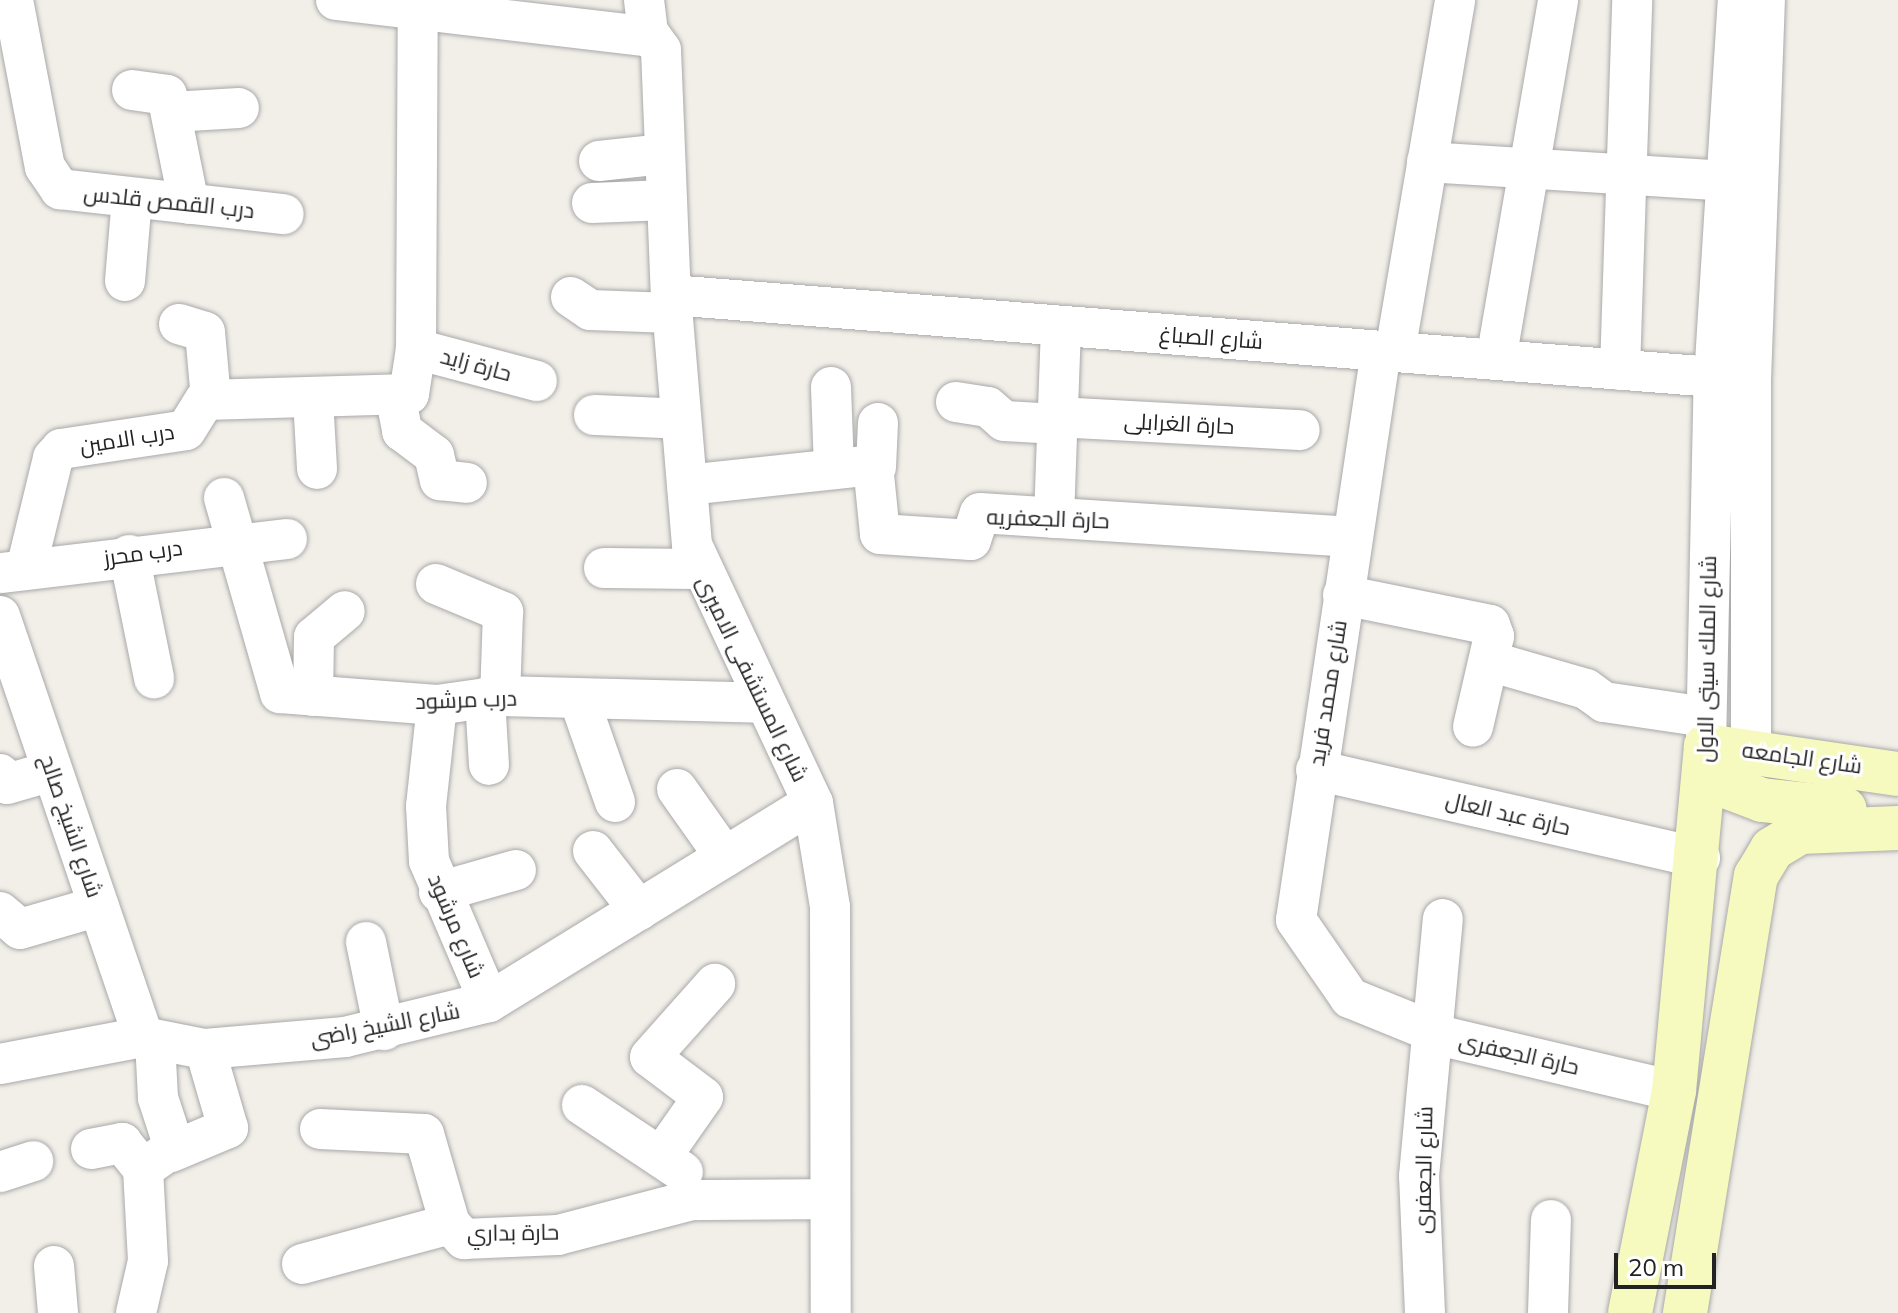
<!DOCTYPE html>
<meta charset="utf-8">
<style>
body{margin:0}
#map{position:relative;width:1898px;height:1313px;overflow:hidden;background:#f2efe9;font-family:Mulish,Cairo,sans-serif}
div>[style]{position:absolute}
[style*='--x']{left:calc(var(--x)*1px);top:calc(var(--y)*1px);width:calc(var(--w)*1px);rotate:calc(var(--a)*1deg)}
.roads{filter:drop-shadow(0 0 2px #a9a9a9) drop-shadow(0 0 2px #a9a9a9)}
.street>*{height:40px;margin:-20px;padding:0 20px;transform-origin:20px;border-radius:20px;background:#fff}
.secondary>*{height:44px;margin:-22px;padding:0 22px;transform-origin:22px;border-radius:22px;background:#f7fabf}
span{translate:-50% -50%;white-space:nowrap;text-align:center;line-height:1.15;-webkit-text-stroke:6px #fff;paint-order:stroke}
.street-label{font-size:22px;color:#222}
.scale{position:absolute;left:1614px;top:1253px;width:102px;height:36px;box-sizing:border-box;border:4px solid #222;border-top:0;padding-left:10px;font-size:24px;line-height:28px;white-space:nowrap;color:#222;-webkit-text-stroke:6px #fff;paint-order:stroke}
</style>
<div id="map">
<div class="roads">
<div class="street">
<i style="--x:13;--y:0;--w:170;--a:79.2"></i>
<i style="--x:45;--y:167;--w:27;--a:56"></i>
<i style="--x:60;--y:189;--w:225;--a:6.4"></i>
<i style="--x:336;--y:0;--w:317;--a:6.7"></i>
<i style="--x:644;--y:0;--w:32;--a:83"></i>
<i style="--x:648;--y:32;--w:22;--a:54"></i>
<i style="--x:661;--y:50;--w:245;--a:87.7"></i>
<i style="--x:671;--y:295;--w:251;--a:85.2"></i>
<i style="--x:692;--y:545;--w:285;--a:64.9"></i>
<i style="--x:813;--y:803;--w:105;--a:80.7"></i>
<i style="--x:830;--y:907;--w:406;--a:89.9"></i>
<i style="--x:132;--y:90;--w:35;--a:8"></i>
<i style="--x:167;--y:95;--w:111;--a:78.6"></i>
<i style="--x:172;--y:112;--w:67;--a:-3.4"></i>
<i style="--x:599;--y:161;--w:66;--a:-6.1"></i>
<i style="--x:1427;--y:162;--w:300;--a:3.6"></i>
<i style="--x:592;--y:203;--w:75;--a:-2.3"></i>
<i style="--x:125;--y:281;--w:83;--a:-85.2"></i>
<i style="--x:671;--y:295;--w:1083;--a:4.5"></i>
<i style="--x:571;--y:297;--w:23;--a:34"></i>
<i style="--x:590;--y:310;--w:82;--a:2.1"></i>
<i style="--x:179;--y:324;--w:27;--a:17"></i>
<i style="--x:205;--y:332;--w:67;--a:84.9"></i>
<i style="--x:416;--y:349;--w:125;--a:14.8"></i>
<i style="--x:1381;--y:351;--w:575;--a:98.5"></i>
<i style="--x:1296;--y:920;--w:95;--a:55.3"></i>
<i style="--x:1350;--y:998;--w:104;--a:22.1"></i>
<i style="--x:1446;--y:1037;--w:234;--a:13.3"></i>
<i style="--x:1395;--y:352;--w:357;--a:-80.3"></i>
<i style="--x:1496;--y:360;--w:365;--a:-80.2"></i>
<i style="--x:1620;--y:370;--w:370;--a:-88.1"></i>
<i style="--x:831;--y:387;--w:82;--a:87.9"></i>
<i style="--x:313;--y:399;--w:70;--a:86.7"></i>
<i style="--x:396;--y:399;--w:33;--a:79"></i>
<i style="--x:402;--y:431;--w:40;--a:37"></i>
<i style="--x:434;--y:455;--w:26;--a:77"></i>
<i style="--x:440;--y:480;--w:27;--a:6"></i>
<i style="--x:956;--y:402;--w:32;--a:9"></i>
<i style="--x:988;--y:407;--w:21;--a:41"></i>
<i style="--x:1004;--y:421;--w:54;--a:3.2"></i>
<i style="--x:594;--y:415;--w:87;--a:2.6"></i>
<i style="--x:1057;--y:417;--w:243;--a:3.1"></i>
<i style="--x:876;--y:467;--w:44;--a:-87.4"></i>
<i style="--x:687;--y:485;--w:187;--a:-6.1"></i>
<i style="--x:873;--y:465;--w:69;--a:84.2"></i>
<i style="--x:880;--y:534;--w:91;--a:3.8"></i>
<i style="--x:971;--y:540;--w:28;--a:-72"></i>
<i style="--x:980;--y:513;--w:373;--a:3.7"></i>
<i style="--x:224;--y:498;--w:203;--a:74"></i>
<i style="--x:280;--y:693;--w:157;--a:4.4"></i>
<i style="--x:437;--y:705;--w:64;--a:-8.1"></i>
<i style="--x:500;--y:696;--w:262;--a:1.5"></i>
<i style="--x:1054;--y:518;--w:192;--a:-87.9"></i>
<i style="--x:129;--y:555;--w:126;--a:78.5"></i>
<i style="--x:604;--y:568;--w:94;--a:0.6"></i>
<i style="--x:26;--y:569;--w:114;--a:-76.3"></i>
<i style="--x:53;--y:458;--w:12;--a:-48"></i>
<i style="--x:61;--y:449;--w:126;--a:-8.6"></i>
<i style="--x:186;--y:430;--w:36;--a:-58"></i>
<i style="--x:205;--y:400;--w:204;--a:-1.7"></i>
<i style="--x:409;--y:394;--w:46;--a:-81.2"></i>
<i style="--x:416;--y:349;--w:337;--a:-89.7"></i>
<i style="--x:1;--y:573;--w:288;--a:-6.8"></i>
<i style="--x:436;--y:584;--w:73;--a:22.7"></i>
<i style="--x:503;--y:612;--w:84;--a:92"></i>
<i style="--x:1343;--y:595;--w:150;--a:11.5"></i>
<i style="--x:1490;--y:625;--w:12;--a:70"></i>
<i style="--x:1494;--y:636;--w:93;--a:103"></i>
<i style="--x:0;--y:616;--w:445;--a:71.2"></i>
<i style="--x:1489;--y:661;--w:101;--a:16.1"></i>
<i style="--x:1586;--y:689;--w:22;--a:36"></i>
<i style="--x:1604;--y:702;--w:103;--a:8.4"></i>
<i style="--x:313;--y:696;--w:59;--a:-89"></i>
<i style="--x:314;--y:637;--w:40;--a:-40"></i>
<i style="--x:485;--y:698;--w:67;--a:86.6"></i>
<i style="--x:580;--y:702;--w:106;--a:70.7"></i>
<i style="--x:437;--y:705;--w:102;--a:96.2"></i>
<i style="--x:426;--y:806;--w:55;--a:86.9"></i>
<i style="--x:429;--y:861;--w:153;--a:66.9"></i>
<i style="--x:1706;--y:746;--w:368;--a:-88.8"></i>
<i style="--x:1714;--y:378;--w:379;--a:-86.4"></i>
<i style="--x:1751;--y:748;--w:368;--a:-90"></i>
<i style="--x:1751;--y:380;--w:380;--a:-87.9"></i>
<i style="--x:1316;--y:770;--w:394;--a:12.9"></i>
<i style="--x:0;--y:774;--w:12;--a:55"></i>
<i style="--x:7;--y:784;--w:47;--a:-16.1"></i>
<i style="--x:677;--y:789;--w:83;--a:54.8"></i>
<i style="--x:593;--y:851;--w:75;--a:52.1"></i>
<i style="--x:439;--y:892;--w:80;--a:-15.9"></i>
<i style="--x:0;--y:912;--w:26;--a:40"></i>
<i style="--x:20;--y:929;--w:82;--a:-16.2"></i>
<i style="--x:366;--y:942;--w:90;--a:78.4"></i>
<i style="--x:0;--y:1064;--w:146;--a:-10.7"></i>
<i style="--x:143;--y:1037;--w:63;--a:11"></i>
<i style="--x:205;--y:1049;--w:141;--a:-4.9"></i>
<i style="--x:345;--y:1037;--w:148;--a:-13.7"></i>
<i style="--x:489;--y:1002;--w:380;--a:-31.6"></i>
<i style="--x:582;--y:1105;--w:121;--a:33.6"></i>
<i style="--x:320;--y:1129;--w:104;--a:2.8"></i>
<i style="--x:424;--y:1134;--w:94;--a:73.9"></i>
<i style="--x:450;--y:1224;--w:21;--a:47"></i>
<i style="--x:464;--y:1239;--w:94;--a:-2.4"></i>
<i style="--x:558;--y:1235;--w:138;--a:-14.6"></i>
<i style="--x:692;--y:1200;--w:134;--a:-0.4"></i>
<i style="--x:91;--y:1149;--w:32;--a:-11"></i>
<i style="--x:122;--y:1143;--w:33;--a:51"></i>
<i style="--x:171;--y:1152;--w:62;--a:-22.8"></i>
<i style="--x:228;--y:1128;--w:82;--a:-106.2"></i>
<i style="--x:661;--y:1157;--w:73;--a:-55"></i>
<i style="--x:703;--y:1097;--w:66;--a:-143"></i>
<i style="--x:650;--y:1057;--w:98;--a:-48.3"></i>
<i style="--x:0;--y:1172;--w:35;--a:-18"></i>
<i style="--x:302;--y:1264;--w:153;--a:-15.1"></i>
<i style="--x:54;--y:1266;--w:47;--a:85.1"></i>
<i style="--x:136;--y:1313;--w:53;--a:-77"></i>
<i style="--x:148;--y:1261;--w:92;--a:-93.1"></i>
<i style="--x:143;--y:1169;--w:38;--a:-35"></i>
<i style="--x:174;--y:1147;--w:52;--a:-108.1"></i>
<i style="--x:158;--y:1098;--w:57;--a:-93"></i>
<i style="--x:1425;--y:1313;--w:137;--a:-92.5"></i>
<i style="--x:1419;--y:1176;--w:258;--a:-84.7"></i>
<i style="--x:1548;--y:1313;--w:93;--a:-88.2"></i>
</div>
<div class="secondary">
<i style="--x:1704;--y:778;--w:62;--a:20.8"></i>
<i style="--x:1762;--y:800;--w:83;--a:6.2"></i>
<i style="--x:1630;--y:1313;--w:226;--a:-78.8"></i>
<i style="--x:1674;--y:1091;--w:346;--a:-84.7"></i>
<i style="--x:1706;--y:746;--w:194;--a:8.3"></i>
<i style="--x:1685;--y:1313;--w:443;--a:-80.8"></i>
<i style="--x:1756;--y:876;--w:31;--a:-59"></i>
<i style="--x:1772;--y:849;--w:33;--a:-31"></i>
<i style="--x:1800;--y:832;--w:98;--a:-2.3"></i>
</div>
</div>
<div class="street-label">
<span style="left:169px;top:202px;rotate:6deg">درب القمص قلدس</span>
<span style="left:1211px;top:338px;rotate:4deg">شارع الصباغ</span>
<span style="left:476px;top:365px;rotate:15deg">حارة زايد</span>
<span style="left:1179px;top:424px;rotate:3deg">حارة الغرابلى</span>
<span style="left:127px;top:439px;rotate:-9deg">درب الامين</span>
<span style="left:1048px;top:519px;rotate:2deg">حارة الجعفريه</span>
<span style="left:143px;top:553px;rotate:-8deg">درب محرز</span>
<span style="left:1707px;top:659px;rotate:-89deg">شارع الملك سيتى الاول</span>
<span style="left:752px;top:679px;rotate:64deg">شارع المستشفى الاميرى</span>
<span style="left:1328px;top:693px;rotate:-81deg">شارع محمد فريد</span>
<span style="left:466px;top:700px;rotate:-2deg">درب مرشود</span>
<span style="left:1802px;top:758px;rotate:8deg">شارع الجامعه</span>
<span style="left:1508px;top:814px;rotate:13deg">حارة عبد العال</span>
<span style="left:71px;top:826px;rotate:71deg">شارع الشيخ صالح</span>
<span style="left:456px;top:926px;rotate:67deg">شارع مرشود</span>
<span style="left:385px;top:1025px;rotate:-11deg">شارع الشيخ راضى</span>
<span style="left:1519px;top:1054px;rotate:13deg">حارة الجعفرى</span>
<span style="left:1424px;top:1170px;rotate:-89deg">شارع الجعفرى</span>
<span style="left:513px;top:1233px;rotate:-1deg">حارة بداري</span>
</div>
<div class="scale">20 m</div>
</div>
